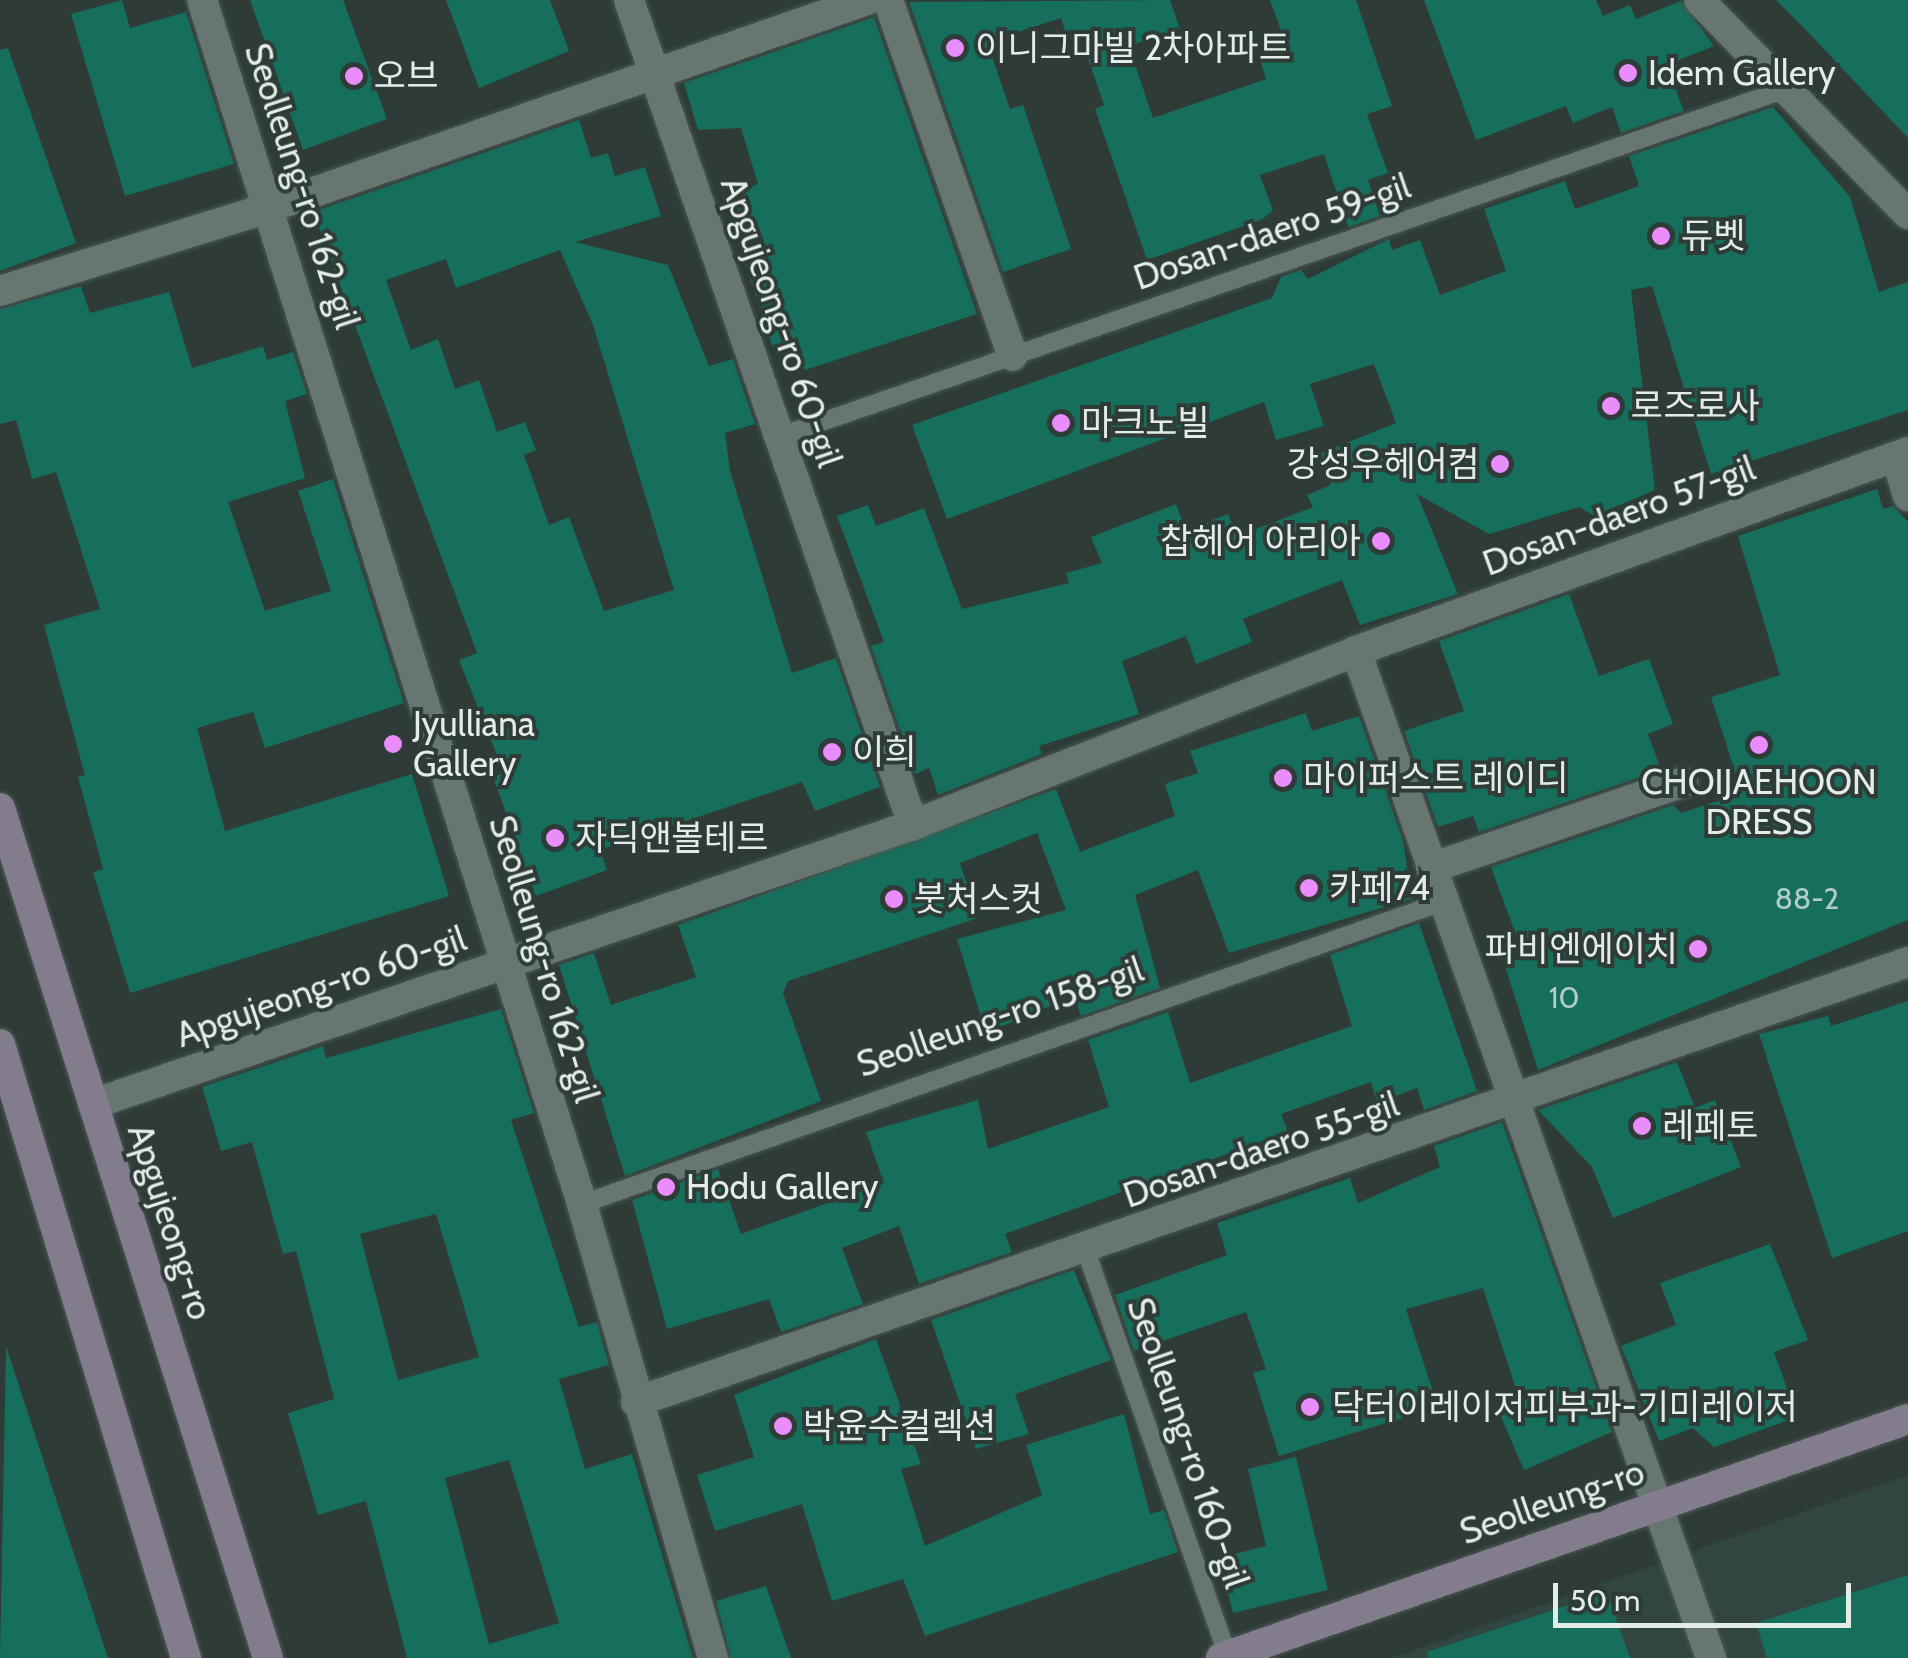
<!DOCTYPE html>
<meta charset="utf-8">
<style>
body{margin:0}
#map{position:relative;width:1908px;height:1658px;overflow:hidden;background:#2e3b37;font-family:Cabin,"Noto Sans KR",sans-serif}
div>[style]{position:absolute}
[style*='--x']{left:calc(var(--x)*1px);top:calc(var(--y)*1px);width:calc(var(--w)*1px);rotate:calc(var(--a)*1deg)}
.built>*{inset:0;background:#314640}
.building>*{inset:0;background:#166e5c}
.roads{filter:drop-shadow(0 0 2px #4b5753) drop-shadow(0 0 2px #4b5753)}
.lane>*{height:18px;margin:-9px;padding:0 9px;transform-origin:9px;border-radius:9px;background:#677671}
.street>*{height:30px;margin:-15px;padding:0 15px;transform-origin:15px;border-radius:15px;background:#677671}
.secondary>*{height:30px;margin:-15px;padding:0 15px;transform-origin:15px;border-radius:15px;background:#827c8d}
.dots>*{width:28px;height:28px;translate:-50% -50%;box-sizing:border-box;border:5px solid #2e3b37;border-radius:50%}
span{translate:-50% -50%;white-space:nowrap;text-align:center;line-height:1.15;-webkit-text-stroke:8px #2e3b37;paint-order:stroke}
.number-label{font-size:30px;color:#b0ccc6}
.number-label span{-webkit-text-stroke-width:0}
.poi-label{font-size:35px;color:#e4ecea}
.left{translate:0 -50%;text-align:left}
.right{translate:-100% -50%;text-align:right}
.street-label{font-size:35px;color:#e4ecea}
.scale{position:absolute;left:1553px;top:1583px;width:298px;height:45px;box-sizing:border-box;border:5px solid #e4ecea;border-top:0;padding-left:12px;font-size:30px;line-height:35px;white-space:nowrap;color:#e4ecea;-webkit-text-stroke:8px #2e3b37;paint-order:stroke}
</style>
<div id="map">
<div class="built">
<i style="clip-path:polygon(1908px 1475px,1908px 1658px,1392px 1658px)"></i>
</div>
<div class="building">
<i style="clip-path:polygon(122px 0,130px 28px,186px 12px,234px 164px,125px 196px,71px 14px)"></i>
<i style="clip-path:polygon(250px 0,343px 0,387px 119px,303px 150px)"></i>
<i style="clip-path:polygon(446px 0,550px 0,569px 51px,479px 88px)"></i>
<i style="clip-path:polygon(1170px 0,1180px 29px,1129px 46px,1153px 118px,1266px 79px,1258px 53px,1286px 44px,1270px 0,1356px 0,1392px 106px,1367px 114px,1388px 173px,1368px 180px,1380px 216px,1348px 227px,1324px 154px,1260px 175px,1273px 211px,1261px 220px,1147px 260px,1095px 109px,1104px 105px,1080px 35px,1068px 40px,1061px 18px,987px 42px,1010px 109px,1023px 105px,1071px 249px,1003px 272px,909px 2px)"></i>
<i style="clip-path:polygon(1424px 0,1596px 0,1603px 16px,1630px 5px,1636px 19px,1681px 1px,1714px 46px,1666px 65px,1684px 111px,1621px 133px,1612px 107px,1573px 123px,1566px 106px,1476px 140px)"></i>
<i style="clip-path:polygon(1776px 0,1908px 0,1908px 138px,1805px 29px)"></i>
<i style="clip-path:polygon(874px 17px,977px 314px,805px 370px,794px 341px,773px 349px,723px 195px,758px 184px,741px 128px,698px 130px,684px 83px)"></i>
<i style="clip-path:polygon(8px 48px,76px 243px,0 271px,0 50px)"></i>
<i style="clip-path:polygon(1773px 107px,1850px 197px,1879px 292px,1908px 282px,1908px 410px,1711px 474px,1652px 286px,1631px 290px,1655px 490px,1594px 516px,1579px 507px,1489px 534px,1417px 494px,1458px 594px,1360px 625px,1342px 580px,1243px 619px,1252px 642px,1196px 664px,1186px 636px,1122px 661px,1139px 714px,1039px 746px,1042px 754px,938px 795px,929px 768px,915px 774px,871px 646px,884px 642px,837px 516px,868px 505px,876px 526px,924px 508px,962px 609px,1069px 583px,1066px 573px,1102px 563px,1091px 537px,1176px 504px,1186px 530px,1228px 514px,1238px 536px,1313px 507px,1307px 495px,1331px 485px,1319px 454px,1396px 423px,1374px 364px,1310px 384px,1324px 426px,1276px 440px,1264px 402px,947px 519px,912px 425px,1272px 298px,1281px 277px,1301px 270px,1308px 279px,1389px 239px,1392px 250px,1420px 240px,1440px 295px,1506px 271px,1484px 209px,1565px 181px,1575px 209px,1639px 186px,1629px 156px)"></i>
<i style="clip-path:polygon(evenodd,579px 120px,591px 158px,608px 153px,615px 176px,645px 167px,661px 216px,575px 242px,668px 265px,709px 366px,733px 359px,755px 424px,725px 433px,730px 471px,792px 673px,836px 658px,880px 787px,815px 811px,802px 782px,600px 850px,607px 870px,536px 896px,493px 777px,504px 773px,459px 660px,477px 653px,313px 212px,579px 120px,560px 250px,593px 325px,674px 590px,604px 611px,569px 517px,549px 525px,524px 455px,536px 450px,525px 422px,497px 432px,479px 380px,455px 389px,438px 339px,411px 350px,386px 280px,446px 259px,456px 288px,560px 250px)"></i>
<i style="clip-path:polygon(81px 286px,90px 313px,169px 292px,192px 368px,263px 346px,267px 360px,293px 352px,307px 394px,285px 401px,305px 478px,228px 502px,265px 611px,331px 591px,298px 491px,333px 479px,404px 703px,265px 748px,253px 712px,197px 728px,225px 831px,412px 774px,449px 896px,130px 993px,93px 872px,103px 869px,78px 777px,85px 775px,44px 625px,100px 609px,56px 472px,32px 479px,16px 420px,0 424px,0 309px)"></i>
<i style="clip-path:polygon(1877px 489px,1883px 509px,1893px 506px,1908px 522px,1908px 920px,1538px 1070px,1504px 963px,1524px 957px,1491px 867px,1673px 805px,1681px 813px,1742px 793px,1711px 697px,1780px 675px,1738px 536px)"></i>
<i style="clip-path:polygon(1569px 594px,1599px 676px,1649px 659px,1673px 724px,1648px 734px,1661px 770px,1479px 832px,1473px 816px,1438px 827px,1404px 731px,1464px 711px,1439px 641px)"></i>
<i style="clip-path:polygon(1306px 713px,1312px 731px,1359px 716px,1403px 840px,1412px 899px,1229px 953px,1198px 870px,1135px 895px,1160px 988px,1081px 1016px,1074px 996px,986px 1033px,957px 939px,1066px 910px,1037px 833px,960px 863px,978px 918px,788px 981px,783px 993px,821px 1101px,625px 1176px,559px 965px,594px 953px,611px 1005px,696px 977px,678px 925px,1056px 789px,1080px 852px,1175px 816px,1165px 784px,1198px 773px,1190px 751px)"></i>
<i style="clip-path:polygon(1419px 923px,1477px 1091px,1424px 1110px,1417px 1088px,1377px 1103px,1371px 1082px,1281px 1114px,1288px 1132px,1005px 1234px,1012px 1252px,919px 1284px,899px 1226px,842px 1248px,863px 1304px,781px 1332px,769px 1299px,667px 1329px,632px 1200px,718px 1169px,741px 1234px,884px 1183px,866px 1132px,978px 1100px,988px 1149px,1109px 1107px,1088px 1040px,1168px 1012px,1190px 1083px,1352px 1026px,1330px 955px)"></i>
<i style="clip-path:polygon(1908px 1001px,1908px 1231px,1832px 1258px,1759px 1034px,1828px 1016px,1831px 1026px)"></i>
<i style="clip-path:polygon(evenodd,501px 1009px,534px 1113px,511px 1120px,579px 1327px,597px 1322px,609px 1365px,559px 1379px,585px 1469px,632px 1454px,693px 1658px,407px 1658px,366px 1501px,318px 1515px,288px 1413px,334px 1399px,296px 1251px,283px 1254px,252px 1142px,221px 1151px,202px 1087px,323px 1046px,326px 1058px,501px 1009px,436px 1214px,479px 1357px,398px 1380px,360px 1234px,436px 1214px,501px 1009px,509px 1460px,559px 1623px,489px 1644px,445px 1478px,509px 1460px)"></i>
<i style="clip-path:polygon(1677px 1062px,1695px 1108px,1715px 1100px,1741px 1167px,1613px 1218px,1592px 1167px,1538px 1110px)"></i>
<i style="clip-path:polygon(1502px 1122px,1612px 1432px,1524px 1470px,1498px 1410px,1520px 1401px,1483px 1288px,1406px 1309px,1438px 1407px,1279px 1456px,1253px 1373px,1266px 1369px,1246px 1312px,1134px 1351px,1115px 1295px,1227px 1255px,1217px 1223px,1350px 1178px,1358px 1203px,1440px 1167px,1434px 1146px)"></i>
<i style="clip-path:polygon(1770px 1244px,1808px 1340px,1774px 1352px,1797px 1417px,1714px 1447px,1693px 1428px,1659px 1441px,1621px 1346px,1676px 1325px,1660px 1283px)"></i>
<i style="clip-path:polygon(1074px 1270px,1111px 1360px,1015px 1394px,1029px 1434px,976px 1449px,931px 1320px)"></i>
<i style="clip-path:polygon(876px 1339px,921px 1464px,901px 1469px,925px 1546px,1042px 1495px,1026px 1445px,1124px 1414px,1150px 1514px,1164px 1510px,1178px 1552px,925px 1636px,903px 1579px,832px 1601px,802px 1504px,715px 1531px,697px 1475px,754px 1457px,734px 1395px)"></i>
<i style="clip-path:polygon(6px 1346px,108px 1658px,0 1658px)"></i>
<i style="clip-path:polygon(1296px 1457px,1328px 1590px,1233px 1613px,1219px 1558px,1266px 1546px,1248px 1469px)"></i>
<i style="clip-path:polygon(1908px 1575px,1908px 1658px,1767px 1658px,1756px 1623px)"></i>
<i style="clip-path:polygon(766px 1586px,791px 1658px,731px 1658px,716px 1601px)"></i>
<i style="clip-path:polygon(1607px 1592px,1630px 1658px,1428px 1658px,1427px 1652px)"></i>
</div>
<div class="roads">
<div class="lane">
<i style="--x:781;--y:436;--w:1060;--a:-19.05"></i>
<i style="--x:582;--y:1204;--w:911;--a:-19.35"></i>
<i style="--x:1086;--y:1251;--w:429;--a:70.7"></i>
</div>
<div class="street">
<i style="--x:202;--y:0;--w:1263;--a:72.48"></i>
<i style="--x:582;--y:1204;--w:473;--a:73.9"></i>
<i style="--x:629;--y:0;--w:873;--a:71"></i>
<i style="--x:888;--y:0;--w:377;--a:70.7"></i>
<i style="--x:1699;--y:0;--w:299;--a:45.7"></i>
<i style="--x:0;--y:291;--w:284;--a:-17.2"></i>
<i style="--x:271;--y:207;--w:631;--a:-19.15"></i>
<i style="--x:1896;--y:457;--w:41;--a:72.9"></i>
<i style="--x:1356;--y:651;--w:1068;--a:70.58"></i>
<i style="--x:1431;--y:868;--w:266;--a:-18.8"></i>
<i style="--x:93;--y:1104;--w:866;--a:-18.79"></i>
<i style="--x:913;--y:825;--w:476;--a:-21.4"></i>
<i style="--x:1356;--y:651;--w:587;--a:-19.82"></i>
<i style="--x:636;--y:1402;--w:1346;--a:-19.08"></i>
</div>
<div class="secondary">
<i style="--x:0;--y:808;--w:891;--a:72.5"></i>
<i style="--x:0;--y:1044;--w:642;--a:73.15"></i>
<i style="--x:1221;--y:1658;--w:727;--a:-19.18"></i>
</div>
</div>
<div class="dots">
<i style="left:955px;top:48px;background:#e98dfe"></i>
<i style="left:1628px;top:73px;background:#e98dfe"></i>
<i style="left:354px;top:76px;background:#e98dfe"></i>
<i style="left:1661px;top:236px;background:#e98dfe"></i>
<i style="left:1611px;top:406px;background:#e98dfe"></i>
<i style="left:1061px;top:423px;background:#e98dfe"></i>
<i style="left:1500px;top:464px;background:#e98dfe"></i>
<i style="left:1381px;top:541px;background:#e98dfe"></i>
<i style="left:393px;top:744px;background:#e98dfe"></i>
<i style="left:1759px;top:745px;background:#e98dfe"></i>
<i style="left:832px;top:752px;background:#e98dfe"></i>
<i style="left:1283px;top:778px;background:#e98dfe"></i>
<i style="left:555px;top:838px;background:#e98dfe"></i>
<i style="left:1309px;top:888px;background:#e98dfe"></i>
<i style="left:894px;top:899px;background:#e98dfe"></i>
<i style="left:1698px;top:949px;background:#e98dfe"></i>
<i style="left:1642px;top:1126px;background:#e98dfe"></i>
<i style="left:666px;top:1187px;background:#e98dfe"></i>
<i style="left:1310px;top:1407px;background:#e98dfe"></i>
<i style="left:783px;top:1426px;background:#e98dfe"></i>
</div>
<div class="number-label">
<span style="left:1807px;top:899px">88-2</span>
<span style="left:1564px;top:998px">10</span>
</div>
<div class="poi-label">
<span class="left" style="left:975px;top:48px">이니그마빌 2차아파트</span>
<span class="left" style="left:1648px;top:73px">Idem Gallery</span>
<span class="left" style="left:374px;top:76px">오브</span>
<span class="left" style="left:1681px;top:236px">듀벳</span>
<span class="left" style="left:1631px;top:406px">로즈로사</span>
<span class="left" style="left:1081px;top:423px">마크노빌</span>
<span class="right" style="left:1480px;top:464px">강성우헤어컴</span>
<span class="right" style="left:1361px;top:541px">찹헤어 아리아</span>
<span class="left" style="left:413px;top:744px">Jyulliana<br>Gallery</span>
<span class="left" style="left:852px;top:752px">이희</span>
<span class="left" style="left:1303px;top:778px">마이퍼스트 레이디</span>
<span style="left:1759px;top:802px">CHOIJAEHOON<br>DRESS</span>
<span class="left" style="left:575px;top:838px">자딕앤볼테르</span>
<span class="left" style="left:1329px;top:888px">카페74</span>
<span class="left" style="left:914px;top:899px">붓처스컷</span>
<span class="right" style="left:1678px;top:949px">파비엔에이치</span>
<span class="left" style="left:1662px;top:1126px">레페토</span>
<span class="left" style="left:686px;top:1187px">Hodu Gallery</span>
<span class="left" style="left:1332px;top:1407px">닥터이레이저피부과-기미레이저</span>
<span class="left" style="left:803px;top:1426px">박윤수컬렉션</span>
</div>
<div class="street-label">
<span style="left:302px;top:186px;rotate:72deg">Seolleung-ro 162-gil</span>
<span style="left:1272px;top:232px;rotate:-19deg">Dosan-daero 59-gil</span>
<span style="left:781px;top:322px;rotate:71deg">Apgujeong-ro 60-gil</span>
<span style="left:1619px;top:516px;rotate:-20deg">Dosan-daero 57-gil</span>
<span style="left:544px;top:959px;rotate:73deg">Seolleung-ro 162-gil</span>
<span style="left:321px;top:987px;rotate:-19deg">Apgujeong-ro 60-gil</span>
<span style="left:1000px;top:1017px;rotate:-19deg">Seolleung-ro 158-gil</span>
<span style="left:1261px;top:1150px;rotate:-19deg">Dosan-daero 55-gil</span>
<span style="left:170px;top:1222px;rotate:72deg">Apgujeong-ro</span>
<span style="left:1188px;top:1443px;rotate:71deg">Seolleung-ro 160-gil</span>
<span style="left:1552px;top:1502px;rotate:-19deg">Seolleung-ro</span>
</div>
<div class="scale">50 m</div>
</div>
